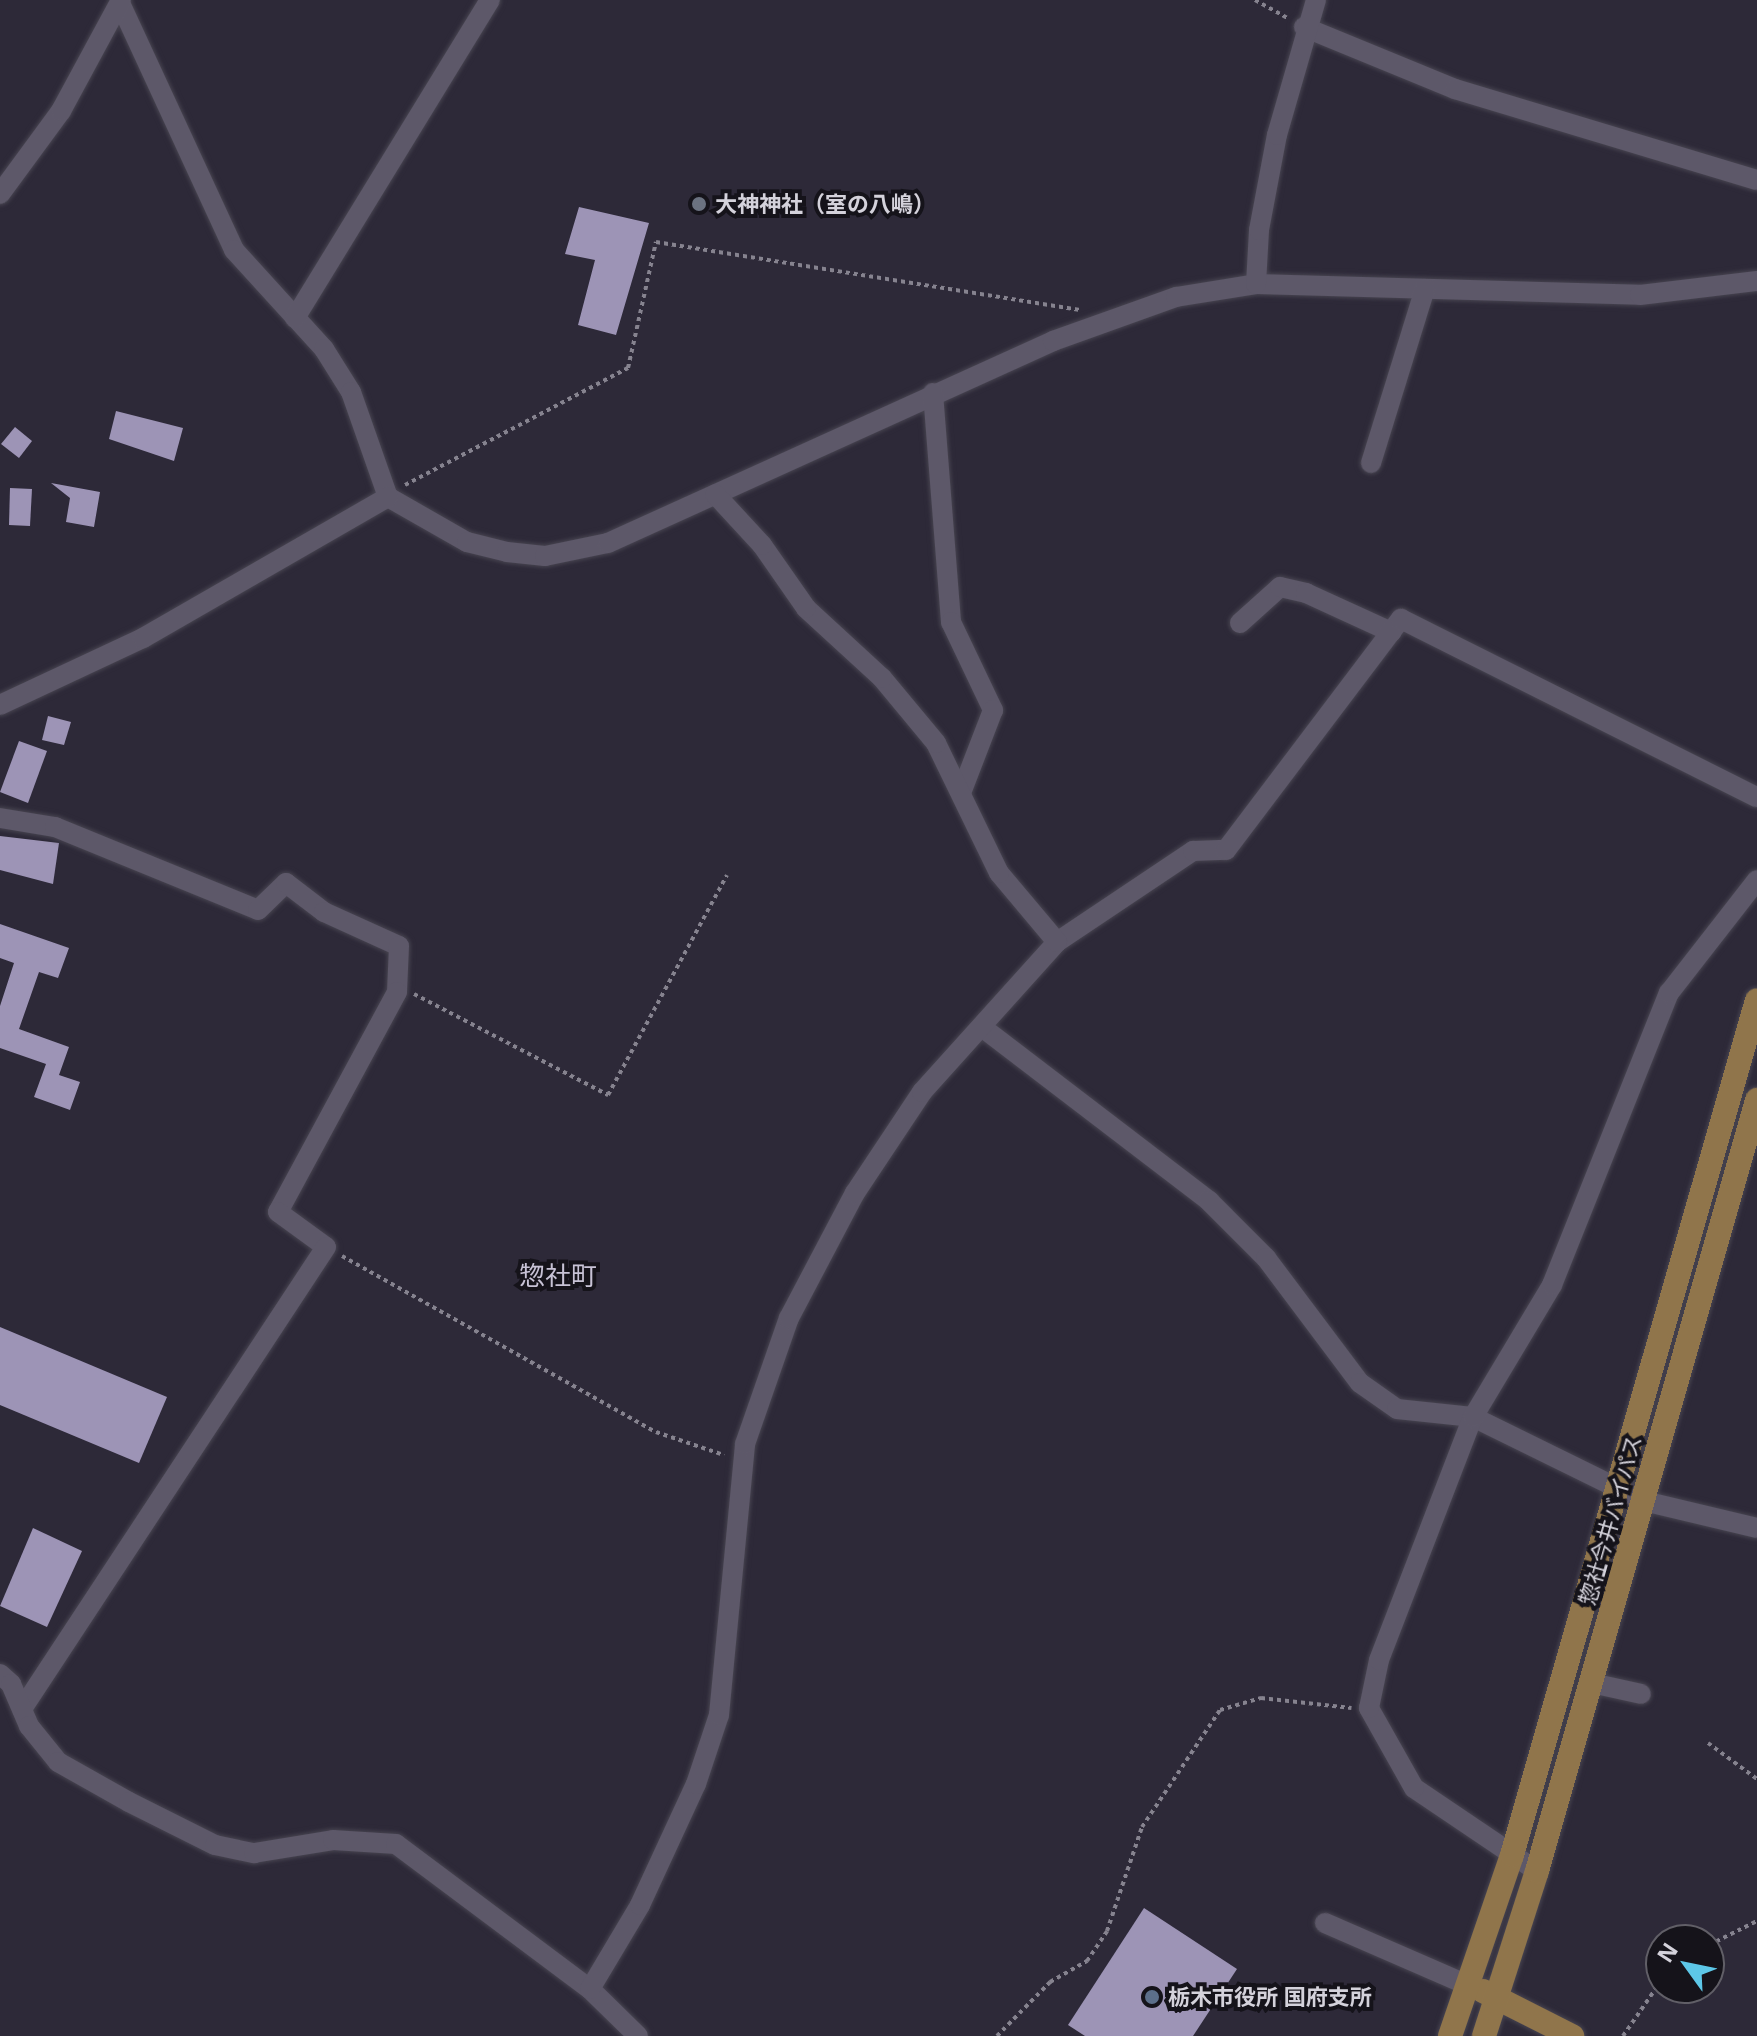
<!DOCTYPE html>
<meta charset="utf-8">
<style>
body{margin:0}
#map{position:relative;width:1757px;height:2036px;overflow:hidden;background:#2d2938;font-family:"Noto Sans","Noto Sans JP",sans-serif}
div>[style]{position:absolute}
[style*='--x']{left:calc(var(--x)*1px);top:calc(var(--y)*1px);width:calc(var(--w)*1px);rotate:calc(var(--a)*1deg)}
.building>*{inset:0;background:#9d94b6}
.path>*{height:4px;margin-top:-2px;transform-origin:0;background:repeating-linear-gradient(90deg,#86838f 0 4px,transparent 0 8px)}
.roads{filter:drop-shadow(0 0 2px #474450) drop-shadow(0 0 2px #474450)}
.minor>*{height:20px;margin:-10px;padding:0 10px;transform-origin:10px;border-radius:10px;background:#5d5869}
.major>*{height:24px;margin:-12px;padding:0 12px;transform-origin:12px;border-radius:12px;background:#90754b}
.dots>*{width:22px;height:22px;translate:-50% -50%;box-sizing:border-box;border:4px solid #15131a;border-radius:50%}
span{translate:-50% -50%;white-space:nowrap;text-align:center;line-height:1.15;-webkit-text-stroke:8px #15131a;paint-order:stroke}
.poi-label{font-size:22px;color:#d4d2db;font-weight:700}
.left{translate:0 -50%;text-align:left}
.street-label{font-size:22px;color:#d4d2db}
.quarter-label{font-size:26px;color:#c7c2d5}
.north{position:absolute;left:1645px;top:1924px;width:80px;height:80px;box-sizing:border-box;background:#15131a;border:2px solid #615f67;border-radius:50%;rotate:303deg;font-size:22px;font-weight:700;line-height:32px;text-align:center;color:#d4d2db}
.north::after{content:'';display:block;margin:auto;width:28px;height:36px;background:#5dc7e8;clip-path:polygon(50% 0,100% 100%,50% 72%,0 100%)}
</style>
<div id="map">
<div class="building">
<i style="clip-path:polygon(579px 207px,649px 223px,616px 335px,578px 325px,595px 260px,565px 254px)"></i>
<i style="clip-path:polygon(116px 411px,183px 428px,174px 461px,109px 439px)"></i>
<i style="clip-path:polygon(15px 427px,32px 441px,19px 458px,1px 444px)"></i>
<i style="clip-path:polygon(51px 483px,100px 492px,94px 527px,66px 522px,70px 498px)"></i>
<i style="clip-path:polygon(10px 488px,32px 489px,30px 526px,9px 525px)"></i>
<i style="clip-path:polygon(48px 716px,71px 722px,64px 745px,42px 740px)"></i>
<i style="clip-path:polygon(19px 741px,47px 751px,28px 803px,0 792px)"></i>
<i style="clip-path:polygon(0 836px,59px 843px,53px 884px,0 870px)"></i>
<i style="clip-path:polygon(0 924px,69px 948px,58px 978px,39px 972px,19px 1029px,69px 1047px,59px 1075px,80px 1082px,70px 1110px,34px 1097px,46px 1064px,0 1048px,0 1006px,14px 963px,0 958px)"></i>
<i style="clip-path:polygon(0 1327px,167px 1397px,139px 1463px,0 1405px)"></i>
<i style="clip-path:polygon(33px 1528px,82px 1551px,47px 1627px,0 1606px)"></i>
<i style="clip-path:polygon(1144px 1908px,1237px 1969px,1193px 2036px,1085px 2036px,1068px 2025px)"></i>
</div>
<div class="path">
<i style="--x:1255;--y:0;--w:38;--a:29"></i>
<i style="--x:405;--y:485;--w:252;--a:-27.7"></i>
<i style="--x:628;--y:368;--w:129;--a:-77.5"></i>
<i style="--x:656;--y:242;--w:431;--a:9.1"></i>
<i style="--x:414;--y:994;--w:219;--a:27.5"></i>
<i style="--x:608;--y:1095;--w:250;--a:-61.6"></i>
<i style="--x:342;--y:1256;--w:360;--a:29.3"></i>
<i style="--x:656;--y:1432;--w:72;--a:18.7"></i>
<i style="--x:1708;--y:1743;--w:61;--a:36.3"></i>
<i style="--x:1709;--y:1945;--w:54;--a:-26.6"></i>
<i style="--x:997;--y:2036;--w:76;--a:-45.5"></i>
<i style="--x:1050;--y:1982;--w:43;--a:-29.6"></i>
<i style="--x:1087;--y:1961;--w:36;--a:-56"></i>
<i style="--x:1107;--y:1931;--w:110;--a:-71.4"></i>
<i style="--x:1142;--y:1827;--w:141;--a:-56.3"></i>
<i style="--x:1220;--y:1710;--w:43;--a:-16.3"></i>
<i style="--x:1261;--y:1698;--w:91;--a:6.3"></i>
<i style="--x:1623;--y:2036;--w:67;--a:-55.4"></i>
</div>
<div class="roads">
<div class="minor">
<i style="--x:120;--y:3;--w:272;--a:65.2"></i>
<i style="--x:234;--y:250;--w:134;--a:47.7"></i>
<i style="--x:324;--y:349;--w:51;--a:57.9"></i>
<i style="--x:351;--y:392;--w:111;--a:70.6"></i>
<i style="--x:388;--y:497;--w:91;--a:29.7"></i>
<i style="--x:467;--y:542;--w:41;--a:14"></i>
<i style="--x:507;--y:552;--w:38;--a:6"></i>
<i style="--x:545;--y:556;--w:64;--a:-11.7"></i>
<i style="--x:608;--y:543;--w:489;--a:-24.4"></i>
<i style="--x:1053;--y:341;--w:131;--a:-19.7"></i>
<i style="--x:1176;--y:297;--w:81;--a:-9.2"></i>
<i style="--x:1256;--y:284;--w:384;--a:1.6"></i>
<i style="--x:1640;--y:295;--w:118;--a:-6.8"></i>
<i style="--x:1304;--y:27;--w:163;--a:22.3"></i>
<i style="--x:1455;--y:89;--w:315;--a:16.8"></i>
<i style="--x:0;--y:194;--w:103;--a:-53.7"></i>
<i style="--x:61;--y:111;--w:126;--a:-61.6"></i>
<i style="--x:1256;--y:284;--w:54;--a:-86.8"></i>
<i style="--x:1259;--y:230;--w:97;--a:-79.3"></i>
<i style="--x:1277;--y:135;--w:141;--a:-73.9"></i>
<i style="--x:295;--y:318;--w:373;--a:-58.5"></i>
<i style="--x:933;--y:393;--w:230;--a:85.5"></i>
<i style="--x:951;--y:622;--w:98;--a:64.5"></i>
<i style="--x:993;--y:710;--w:89;--a:111.1"></i>
<i style="--x:1371;--y:463;--w:182;--a:-72.8"></i>
<i style="--x:1240;--y:623;--w:54;--a:-42"></i>
<i style="--x:1280;--y:587;--w:27;--a:13"></i>
<i style="--x:1306;--y:593;--w:94;--a:24.6"></i>
<i style="--x:0;--y:705;--w:158;--a:-25.1"></i>
<i style="--x:143;--y:638;--w:283;--a:-29.9"></i>
<i style="--x:0;--y:818;--w:56;--a:9.3"></i>
<i style="--x:55;--y:827;--w:219;--a:22.2"></i>
<i style="--x:258;--y:910;--w:39;--a:-44"></i>
<i style="--x:286;--y:883;--w:48;--a:37.3"></i>
<i style="--x:324;--y:912;--w:82;--a:24.4"></i>
<i style="--x:399;--y:946;--w:46;--a:92.5"></i>
<i style="--x:397;--y:992;--w:250;--a:118.4"></i>
<i style="--x:278;--y:1212;--w:59;--a:36.1"></i>
<i style="--x:326;--y:1247;--w:553;--a:123.35"></i>
<i style="--x:1057;--y:942;--w:164;--a:-33.8"></i>
<i style="--x:1193;--y:851;--w:33;--a:-2"></i>
<i style="--x:1226;--y:850;--w:290;--a:-52.9"></i>
<i style="--x:1401;--y:619;--w:398;--a:26.6"></i>
<i style="--x:983;--y:1028;--w:285;--a:37.4"></i>
<i style="--x:1209;--y:1201;--w:81;--a:45"></i>
<i style="--x:1266;--y:1258;--w:156;--a:53.1"></i>
<i style="--x:1360;--y:1383;--w:45;--a:35.1"></i>
<i style="--x:1397;--y:1409;--w:76;--a:6"></i>
<i style="--x:1473;--y:1417;--w:191;--a:26.2"></i>
<i style="--x:1644;--y:1501;--w:116;--a:13.4"></i>
<i style="--x:0;--y:1674;--w:15;--a:42"></i>
<i style="--x:11;--y:1684;--w:46;--a:66.8"></i>
<i style="--x:29;--y:1726;--w:46;--a:51.1"></i>
<i style="--x:58;--y:1762;--w:81;--a:29.4"></i>
<i style="--x:129;--y:1802;--w:96;--a:26.6"></i>
<i style="--x:215;--y:1845;--w:40;--a:12"></i>
<i style="--x:254;--y:1853;--w:80;--a:-9.3"></i>
<i style="--x:333;--y:1840;--w:63;--a:3.6"></i>
<i style="--x:396;--y:1844;--w:242;--a:36.8"></i>
<i style="--x:590;--y:1989;--w:67;--a:44.4"></i>
<i style="--x:1591;--y:1683;--w:51;--a:12.4"></i>
<i style="--x:1537;--y:1871;--w:148;--a:-146"></i>
<i style="--x:1414;--y:1788;--w:92;--a:-119.4"></i>
<i style="--x:1369;--y:1708;--w:49;--a:-78.2"></i>
<i style="--x:1379;--y:1660;--w:261;--a:-68.9"></i>
<i style="--x:1473;--y:1417;--w:154;--a:-59.1"></i>
<i style="--x:1552;--y:1285;--w:315;--a:-68.2"></i>
<i style="--x:1669;--y:993;--w:143;--a:-52.1"></i>
<i style="--x:1325;--y:1923;--w:158;--a:23.5"></i>
<i style="--x:590;--y:1989;--w:98;--a:-59.2"></i>
<i style="--x:640;--y:1905;--w:133;--a:-65.2"></i>
<i style="--x:696;--y:1784;--w:73;--a:-71.6"></i>
<i style="--x:719;--y:1715;--w:272;--a:-84.5"></i>
<i style="--x:745;--y:1444;--w:133;--a:-70.8"></i>
<i style="--x:789;--y:1318;--w:141;--a:-62.2"></i>
<i style="--x:855;--y:1193;--w:121;--a:-56.4"></i>
<i style="--x:922;--y:1092;--w:202;--a:-48"></i>
<i style="--x:1057;--y:942;--w:90;--a:-130"></i>
<i style="--x:999;--y:873;--w:144;--a:-115.9"></i>
<i style="--x:936;--y:743;--w:85;--a:-129.7"></i>
<i style="--x:882;--y:678;--w:103;--a:-137.4"></i>
<i style="--x:806;--y:608;--w:77;--a:-124.9"></i>
<i style="--x:762;--y:545;--w:69;--a:-132.7"></i>
</div>
<div class="major">
<i style="--x:1483;--y:1991;--w:100;--a:26.8"></i>
<i style="--x:1450;--y:2036;--w:191;--a:-71.1"></i>
<i style="--x:1512;--y:1855;--w:889;--a:-74.01"></i>
<i style="--x:1484;--y:2036;--w:173;--a:-72.2"></i>
<i style="--x:1537;--y:1871;--w:802;--a:-74.07"></i>
</div>
</div>
<div class="dots">
<i style="left:699px;top:204px;background:#6b7280"></i>
<i style="left:1152px;top:1997px;background:#5c6f8a"></i>
</div>
<div class="poi-label">
<span class="left" style="left:715px;top:204px">大神神社（室の八嶋）</span>
<span class="left" style="left:1168px;top:1997px">栃木市役所 国府支所</span>
</div>
<div class="street-label">
<span style="left:1610px;top:1520px;rotate:-74deg">惣社今井バイパス</span>
</div>
<div class="quarter-label">
<span style="left:558px;top:1276px">惣社町</span>
</div>
<div class="north">N</div>
</div>
